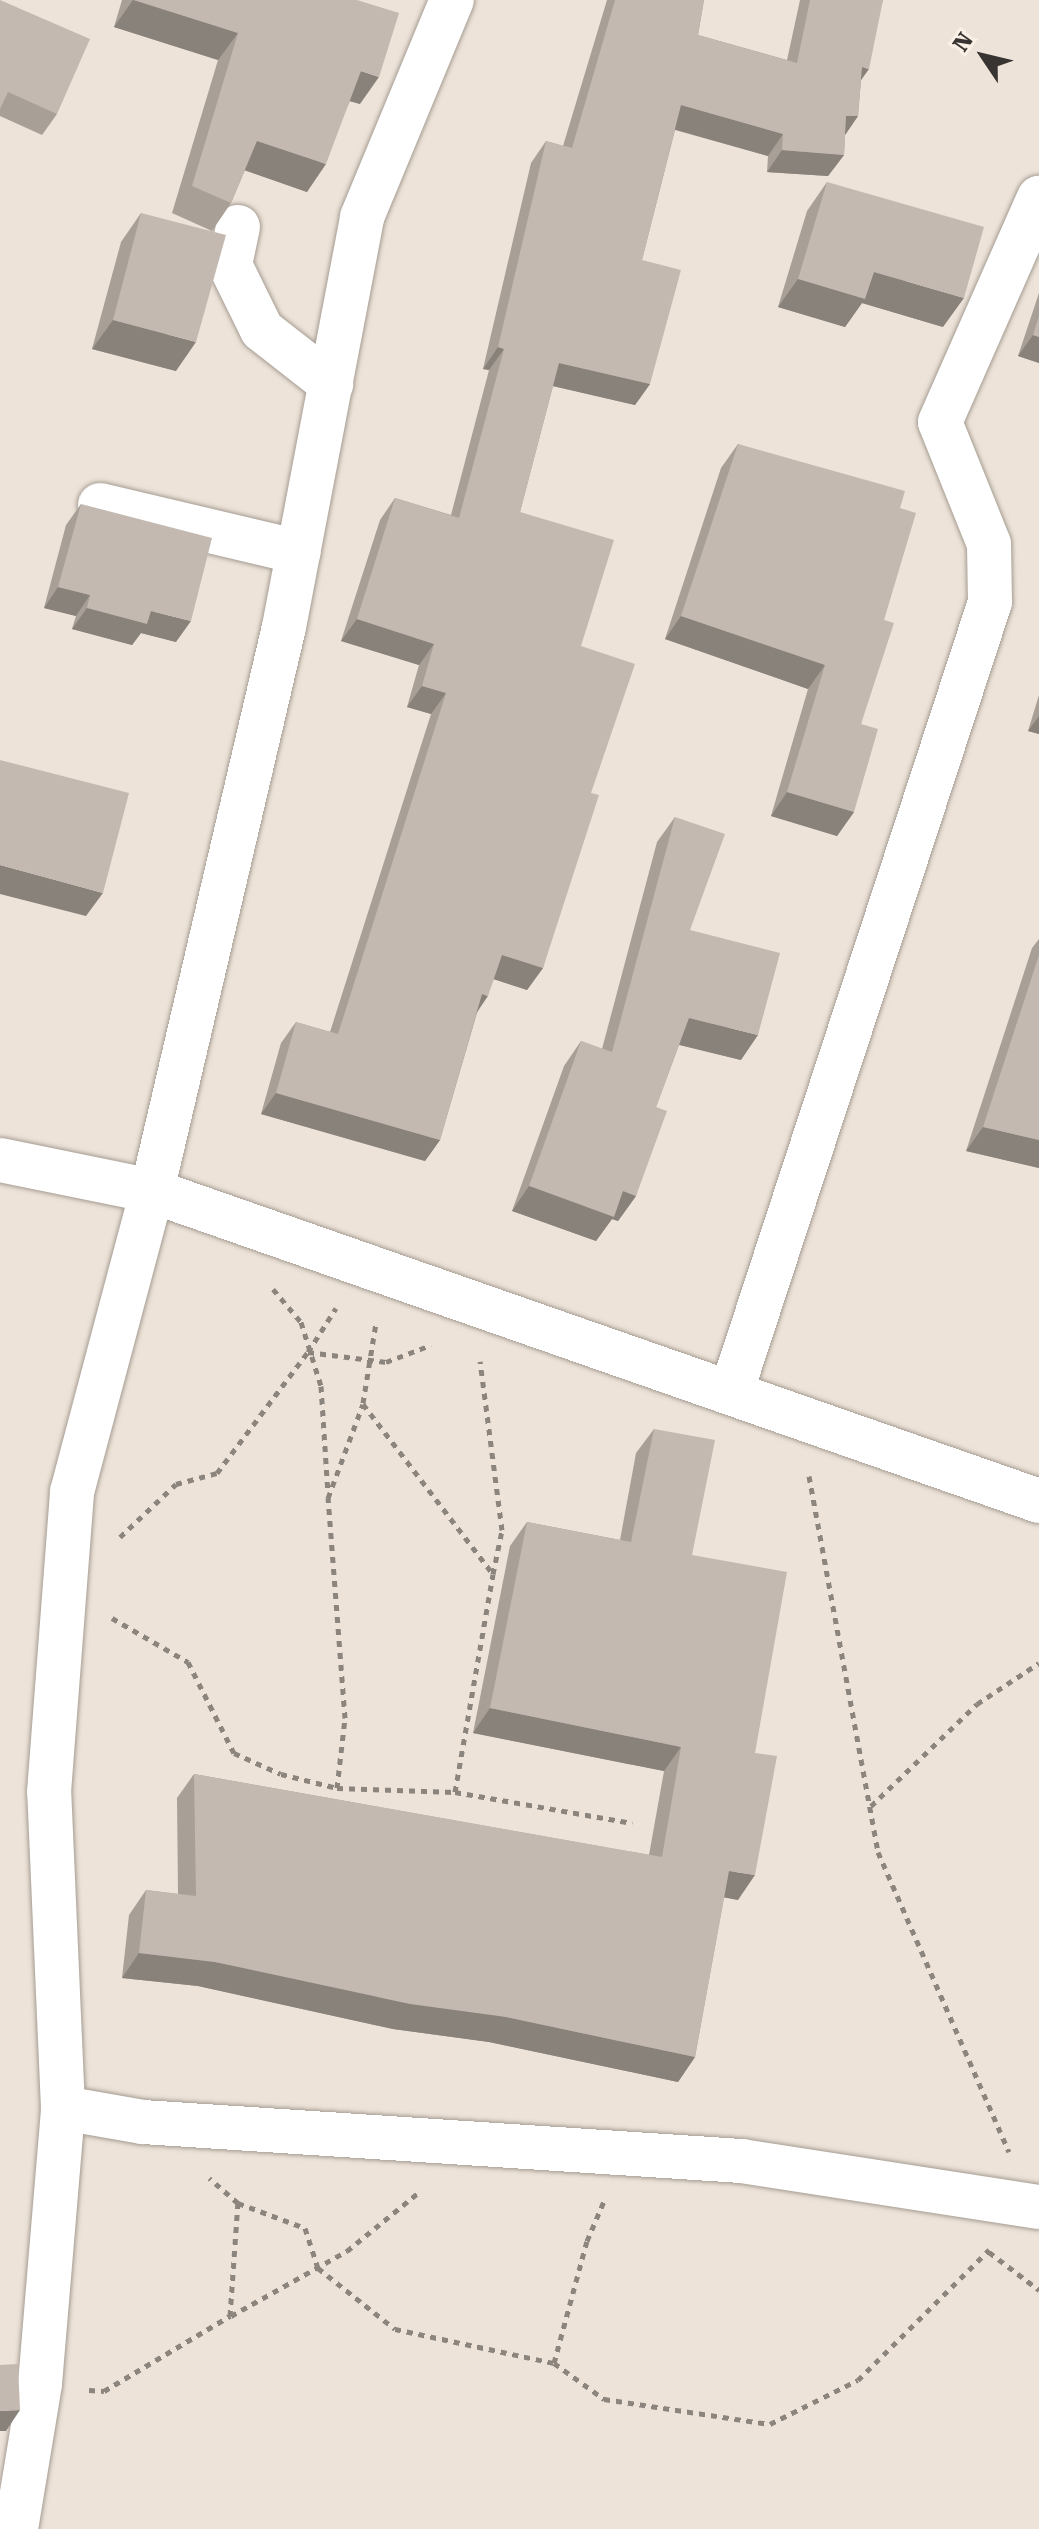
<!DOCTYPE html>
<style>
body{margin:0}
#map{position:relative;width:1039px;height:2529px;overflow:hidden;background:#ede3d9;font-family:"Roboto Serif",serif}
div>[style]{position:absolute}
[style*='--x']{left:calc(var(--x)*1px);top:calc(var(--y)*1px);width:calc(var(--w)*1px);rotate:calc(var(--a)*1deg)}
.path>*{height:5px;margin-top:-2.5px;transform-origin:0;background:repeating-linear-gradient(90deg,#8b857e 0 6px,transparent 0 12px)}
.roads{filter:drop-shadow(0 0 2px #a59c92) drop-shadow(0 0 2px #a59c92)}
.street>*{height:44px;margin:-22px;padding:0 22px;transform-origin:22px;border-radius:22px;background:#fff}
.wall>*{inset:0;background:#a89f97}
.shaded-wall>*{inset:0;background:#88827b}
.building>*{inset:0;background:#c3b9b0}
span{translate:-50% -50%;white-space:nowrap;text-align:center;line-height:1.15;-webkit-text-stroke:6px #faf0e6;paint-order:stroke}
.north{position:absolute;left:943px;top:16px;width:80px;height:80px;-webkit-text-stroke:6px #faf0e6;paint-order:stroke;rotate:305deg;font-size:22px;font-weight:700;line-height:32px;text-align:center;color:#383431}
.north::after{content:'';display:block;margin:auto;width:28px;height:36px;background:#383431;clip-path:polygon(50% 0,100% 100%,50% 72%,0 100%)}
</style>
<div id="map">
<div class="path">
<i style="--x:273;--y:1289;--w:43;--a:49.7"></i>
<i style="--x:301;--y:1322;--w:67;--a:72.6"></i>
<i style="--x:321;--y:1386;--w:107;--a:86.3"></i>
<i style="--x:308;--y:1352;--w:52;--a:-57.5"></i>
<i style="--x:363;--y:1403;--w:81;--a:-80.8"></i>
<i style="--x:809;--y:1476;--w:382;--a:79.6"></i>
<i style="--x:878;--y:1852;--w:327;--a:66.4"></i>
<i style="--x:120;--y:1537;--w:77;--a:-43.4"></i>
<i style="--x:176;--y:1484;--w:42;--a:-15"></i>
<i style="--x:217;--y:1473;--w:151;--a:-53.1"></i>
<i style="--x:308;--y:1352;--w:79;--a:7.3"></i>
<i style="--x:386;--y:1362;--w:48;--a:-20.7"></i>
<i style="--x:112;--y:1618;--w:88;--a:30.1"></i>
<i style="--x:188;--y:1662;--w:102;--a:63.2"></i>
<i style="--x:234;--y:1753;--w:51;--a:24.1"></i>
<i style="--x:281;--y:1774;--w:58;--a:14"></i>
<i style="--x:337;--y:1788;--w:70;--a:-83.5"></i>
<i style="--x:345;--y:1718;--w:221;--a:-94.4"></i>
<i style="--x:328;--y:1498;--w:100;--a:-69.6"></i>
<i style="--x:363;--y:1404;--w:214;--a:52.6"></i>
<i style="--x:493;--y:1574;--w:45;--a:-78.4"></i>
<i style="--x:502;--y:1530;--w:170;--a:-97.4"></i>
<i style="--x:337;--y:1788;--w:118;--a:1.9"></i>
<i style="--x:455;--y:1792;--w:221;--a:-80.1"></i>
<i style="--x:455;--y:1792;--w:180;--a:9.9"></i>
<i style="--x:871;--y:1806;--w:147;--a:-43.9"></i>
<i style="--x:977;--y:1704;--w:74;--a:-33.5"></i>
<i style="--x:238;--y:2203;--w:72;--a:20.5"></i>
<i style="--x:305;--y:2228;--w:42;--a:72"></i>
<i style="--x:318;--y:2268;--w:98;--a:38.4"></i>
<i style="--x:395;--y:2329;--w:163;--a:12.1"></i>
<i style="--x:554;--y:2363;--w:126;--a:-74.9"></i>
<i style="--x:587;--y:2241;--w:43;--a:-67"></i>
<i style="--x:989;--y:2252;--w:63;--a:37.2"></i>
<i style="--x:231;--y:2316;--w:133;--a:-29.3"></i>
<i style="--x:347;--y:2251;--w:93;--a:-39.3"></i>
<i style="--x:554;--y:2363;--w:62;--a:35.8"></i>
<i style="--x:604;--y:2399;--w:168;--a:8.6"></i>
<i style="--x:770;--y:2424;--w:98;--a:-26.6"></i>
<i style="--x:858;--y:2380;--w:185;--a:-44.8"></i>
<i style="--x:89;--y:2390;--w:15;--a:4"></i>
<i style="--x:104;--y:2391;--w:147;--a:-30.8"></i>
<i style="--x:230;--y:2316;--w:113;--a:-86"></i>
<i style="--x:238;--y:2203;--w:38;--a:-139"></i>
</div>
<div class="roads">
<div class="street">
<i style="--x:238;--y:227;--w:39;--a:102"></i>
<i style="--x:230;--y:265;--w:72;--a:63.8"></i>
<i style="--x:262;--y:330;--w:88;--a:38"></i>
<i style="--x:100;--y:505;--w:204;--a:13.3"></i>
<i style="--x:0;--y:1160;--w:155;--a:11.5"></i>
<i style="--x:152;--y:1191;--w:940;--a:19.26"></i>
<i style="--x:731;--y:1393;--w:832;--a:-71.87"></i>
<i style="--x:990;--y:602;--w:58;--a:-91"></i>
<i style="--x:989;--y:544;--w:131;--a:-111.9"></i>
<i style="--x:940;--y:422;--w:245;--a:-66.2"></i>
<i style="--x:63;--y:2108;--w:81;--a:9.9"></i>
<i style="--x:143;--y:2122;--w:600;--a:3.73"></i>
<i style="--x:742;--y:2161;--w:301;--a:8.8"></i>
<i style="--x:16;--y:2529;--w:147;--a:-80.6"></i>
<i style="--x:40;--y:2384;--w:277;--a:-85.2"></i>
<i style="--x:63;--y:2108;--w:316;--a:-92.5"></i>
<i style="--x:49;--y:1792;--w:301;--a:-85.6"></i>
<i style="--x:72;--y:1492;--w:311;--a:-75.1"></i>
<i style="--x:152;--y:1191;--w:579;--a:-76.83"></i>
<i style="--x:284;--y:627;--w:417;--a:-79.2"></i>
<i style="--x:362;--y:217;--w:235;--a:-67.5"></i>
</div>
</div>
<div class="wall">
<i style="clip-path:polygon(0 0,57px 114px,42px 135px,0 116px)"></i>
<i style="clip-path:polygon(122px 0,357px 0,360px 104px,350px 101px,307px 192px,245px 170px,231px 203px,212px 231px,172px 213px,218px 60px,114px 27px)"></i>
<i style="clip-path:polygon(607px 0,704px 0,698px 35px,787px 60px,800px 0,883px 0,861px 80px,858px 116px,845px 135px,844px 155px,828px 176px,767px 172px,768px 156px,675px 130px,642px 260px,650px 384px,635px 405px,553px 386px,520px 512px,581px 646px,591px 793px,543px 968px,527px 990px,494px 979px,477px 1013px,440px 1140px,425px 1161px,261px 1114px,281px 1043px,296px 1022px,330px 1032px,431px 714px,407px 707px,419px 665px,341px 641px,380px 520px,395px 498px,451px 515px,489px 370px,483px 369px,531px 163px,546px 141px,563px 146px)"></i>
<i style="clip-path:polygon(827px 182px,943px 327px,862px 303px,845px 327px,778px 307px,807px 211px)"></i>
<i style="clip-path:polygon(141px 213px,176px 371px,92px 349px,121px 242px)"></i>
<i style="clip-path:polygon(1039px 293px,1039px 363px,1018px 356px)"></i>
<i style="clip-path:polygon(738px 444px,900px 508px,861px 724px,854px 812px,837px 836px,771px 816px,808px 689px,665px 639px,721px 468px)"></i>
<i style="clip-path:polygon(81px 504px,176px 642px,141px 633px,132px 645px,72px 629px,76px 616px,44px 608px,66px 525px)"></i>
<i style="clip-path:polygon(1039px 695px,1039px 734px,1028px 731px)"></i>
<i style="clip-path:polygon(675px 817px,690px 930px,741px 1060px,679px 1045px,656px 1107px,636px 1196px,618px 1221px,612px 1219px,596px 1241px,512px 1211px,564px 1066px,581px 1041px,602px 1049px,657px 842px)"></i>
<i style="clip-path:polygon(1039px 939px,1039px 1168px,966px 1151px,1032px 948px)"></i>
<i style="clip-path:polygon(654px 1429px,692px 1555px,738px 1900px,724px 1897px,695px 2057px,678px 2082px,489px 2042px,393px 2029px,198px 1986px,122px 1978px,129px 1915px,146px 1890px,178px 1894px,177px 1798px,194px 1774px,649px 1855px,664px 1771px,473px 1733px,510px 1546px,527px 1522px,620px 1540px,636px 1453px)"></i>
</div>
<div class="shaded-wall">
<i style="clip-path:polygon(133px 0,238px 33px,218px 60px,114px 27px)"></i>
<i style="clip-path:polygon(862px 67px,869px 69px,854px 90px)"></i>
<i style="clip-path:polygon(361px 71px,379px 77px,360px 104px,342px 99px)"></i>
<i style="clip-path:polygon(681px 105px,783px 134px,768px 156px,666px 127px)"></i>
<i style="clip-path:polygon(846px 116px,858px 116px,843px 138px)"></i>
<i style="clip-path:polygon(257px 141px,326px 164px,307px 192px,238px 168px)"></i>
<i style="clip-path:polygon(782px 150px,844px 155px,828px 176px,767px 172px)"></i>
<i style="clip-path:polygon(874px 272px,964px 298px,943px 327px,862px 303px,845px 327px,778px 307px,798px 279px)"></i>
<i style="clip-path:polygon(113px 320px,196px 342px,176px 371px,92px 349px)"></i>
<i style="clip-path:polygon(1033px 335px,1039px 337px,1039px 363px,1018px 356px)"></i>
<i style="clip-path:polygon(498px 347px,504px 349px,489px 370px,483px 369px)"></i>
<i style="clip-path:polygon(559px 363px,650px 384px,635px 405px,544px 384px)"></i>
<i style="clip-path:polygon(58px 587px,90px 595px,76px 616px,44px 608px)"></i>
<i style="clip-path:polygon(87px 608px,151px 611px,191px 621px,176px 642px,141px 633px,132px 645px,72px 629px)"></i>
<i style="clip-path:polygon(681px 616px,825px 665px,808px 689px,665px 639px)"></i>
<i style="clip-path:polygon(357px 619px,434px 644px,419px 665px,341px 641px)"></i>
<i style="clip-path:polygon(422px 686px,446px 693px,431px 714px,407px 707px)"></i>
<i style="clip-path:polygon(1039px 716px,1039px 734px,1028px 731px)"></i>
<i style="clip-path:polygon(787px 792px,854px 812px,837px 836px,771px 816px)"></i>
<i style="clip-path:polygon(0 865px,103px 893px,86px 916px,0 894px)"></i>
<i style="clip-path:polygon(502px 955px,543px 968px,527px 990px,487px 977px)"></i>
<i style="clip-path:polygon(482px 994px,488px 996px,473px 1018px)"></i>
<i style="clip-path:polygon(689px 1018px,758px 1035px,741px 1060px,672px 1043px)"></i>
<i style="clip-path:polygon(276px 1093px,440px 1140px,425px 1161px,261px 1114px)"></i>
<i style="clip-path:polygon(983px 1127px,1039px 1140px,1039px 1168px,966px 1151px)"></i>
<i style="clip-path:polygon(529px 1186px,623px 1191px,636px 1196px,618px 1221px,612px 1219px,596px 1241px,512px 1211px)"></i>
<i style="clip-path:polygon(490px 1708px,681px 1747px,664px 1771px,473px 1733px)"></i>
<i style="clip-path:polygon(729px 1871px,755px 1875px,738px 1900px,711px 1895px)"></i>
<i style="clip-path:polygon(139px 1953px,215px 1962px,506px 2017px,695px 2057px,678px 2082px,489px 2042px,393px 2029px,198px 1986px,122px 1978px)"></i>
<i style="clip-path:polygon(20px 2410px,6px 2431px,0 2431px,0 2411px)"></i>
</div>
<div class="building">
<i style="clip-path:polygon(0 0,90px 39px,57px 114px,8px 92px,0 109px)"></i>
<i style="clip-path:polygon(134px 0,357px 0,399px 13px,379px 77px,361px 71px,326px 164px,257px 141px,231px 203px,192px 186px,238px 33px)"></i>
<i style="clip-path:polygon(615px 0,704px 0,698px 35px,797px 63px,810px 0,883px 0,869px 69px,862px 67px,858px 116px,846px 116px,844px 155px,782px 150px,783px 134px,681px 105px,642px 260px,681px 270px,650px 384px,559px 363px,520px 512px,614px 540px,581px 646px,635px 664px,591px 793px,599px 795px,543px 968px,502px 955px,488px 996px,482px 994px,440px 1140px,276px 1093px,296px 1022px,338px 1034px,446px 693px,422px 686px,434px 644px,357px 619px,395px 498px,459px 518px,504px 349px,498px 347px,546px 141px,572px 148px)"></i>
<i style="clip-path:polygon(827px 182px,984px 227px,964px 298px,874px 272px,865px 299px,798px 279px)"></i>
<i style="clip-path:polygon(141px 213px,226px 235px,196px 342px,113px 320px)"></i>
<i style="clip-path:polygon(1039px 316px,1039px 337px,1033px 335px)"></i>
<i style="clip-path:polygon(738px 444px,905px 491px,900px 508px,916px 513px,884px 620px,894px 623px,861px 724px,878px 729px,854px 812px,787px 792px,825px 665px,681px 616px)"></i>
<i style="clip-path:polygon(81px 504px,212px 538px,191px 621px,151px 611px,147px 624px,87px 608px,90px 595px,58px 587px)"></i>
<i style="clip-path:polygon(0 760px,129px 793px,103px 893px,0 865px)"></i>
<i style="clip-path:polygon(675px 817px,725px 834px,690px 930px,780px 953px,758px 1035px,689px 1018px,656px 1107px,667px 1111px,636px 1196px,623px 1191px,614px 1217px,529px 1186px,581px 1041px,612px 1052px)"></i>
<i style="clip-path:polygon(1039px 955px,1039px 1140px,983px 1127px)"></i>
<i style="clip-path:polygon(654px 1429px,715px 1440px,692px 1555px,787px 1572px,755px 1753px,777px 1756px,755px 1875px,729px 1871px,695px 2057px,506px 2017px,410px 2004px,215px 1962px,139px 1953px,146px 1890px,196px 1896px,194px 1774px,662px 1857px,681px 1747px,490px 1708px,527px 1522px,631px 1542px)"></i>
<i style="clip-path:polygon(18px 2364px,20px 2410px,0 2411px,0 2365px)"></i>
</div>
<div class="north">N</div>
</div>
